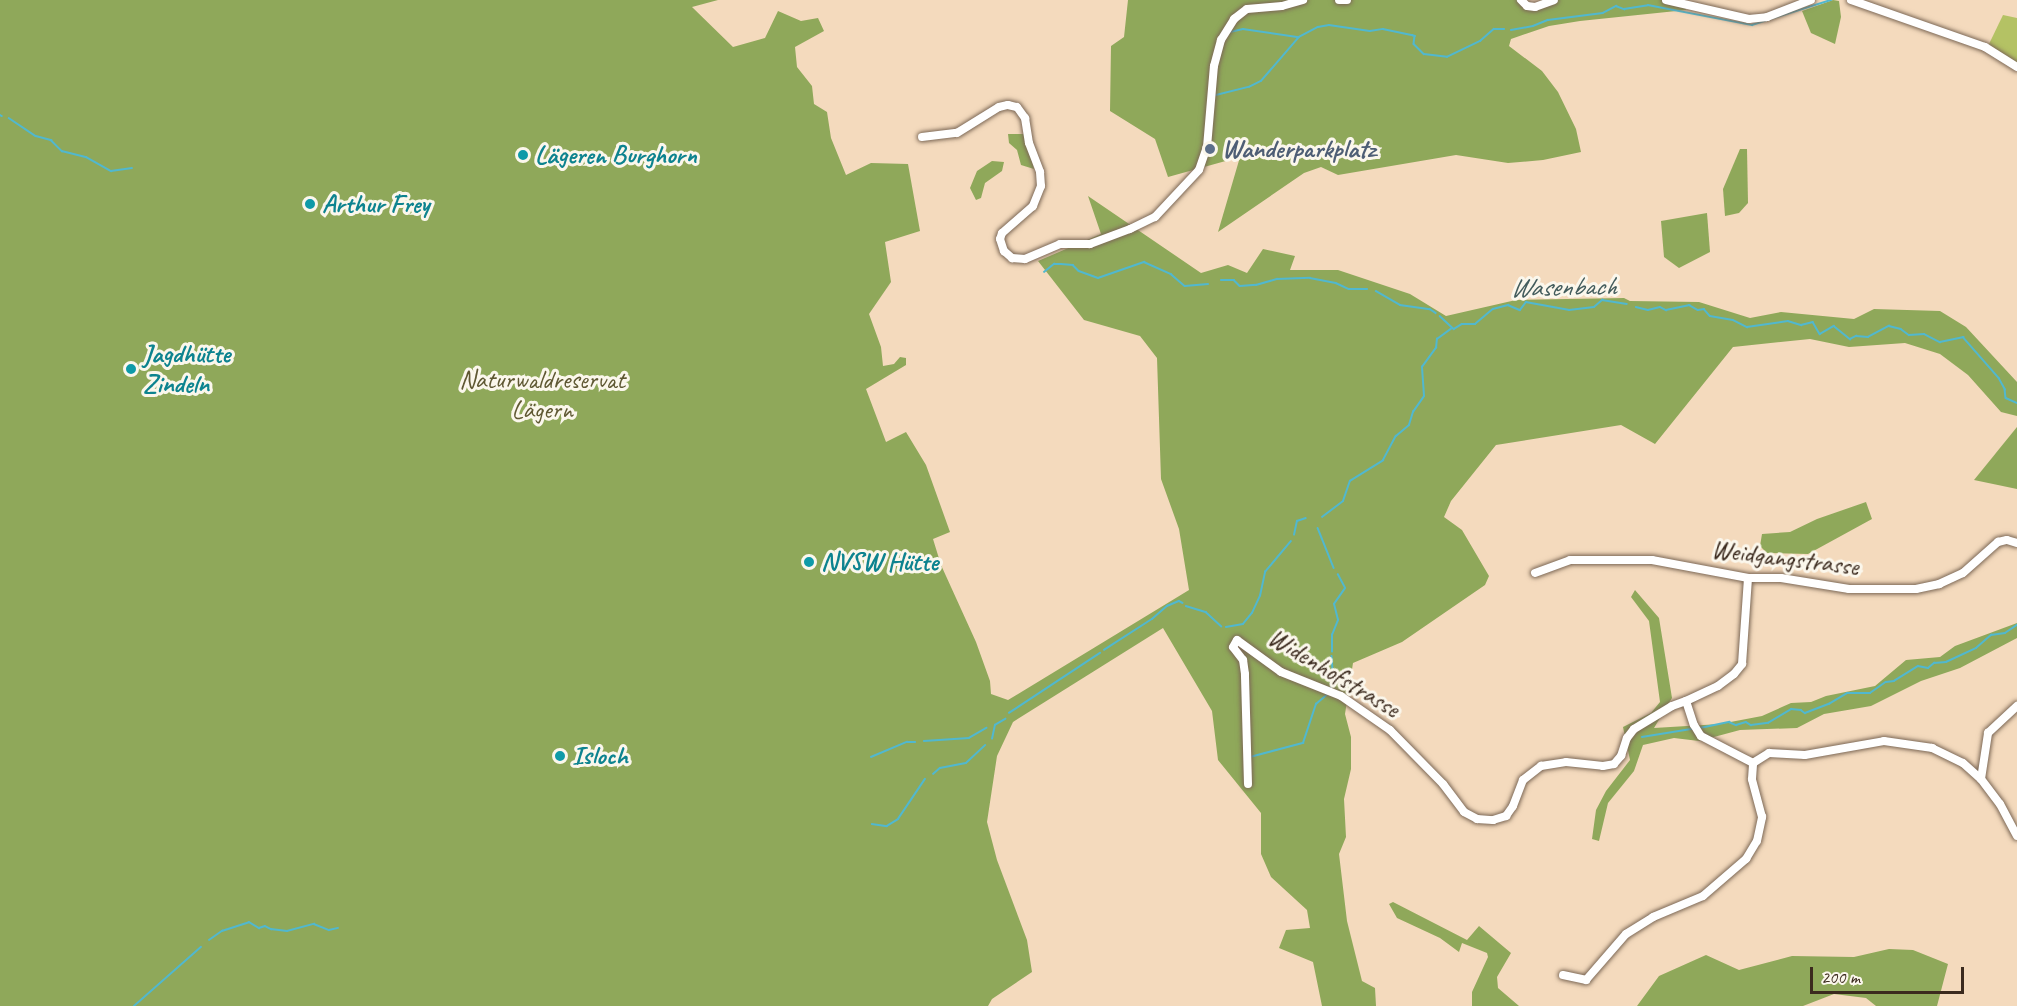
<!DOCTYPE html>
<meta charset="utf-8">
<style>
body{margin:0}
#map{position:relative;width:2017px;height:1006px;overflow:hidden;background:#f4dabd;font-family:Caveat,sans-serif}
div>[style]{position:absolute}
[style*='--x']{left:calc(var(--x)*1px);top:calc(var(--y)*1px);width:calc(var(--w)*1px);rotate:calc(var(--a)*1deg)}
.green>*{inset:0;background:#b4c264}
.forest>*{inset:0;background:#8fa85a}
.stream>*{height:1.5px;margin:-0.75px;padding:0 0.75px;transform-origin:0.75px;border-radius:0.75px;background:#51b8cf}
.roads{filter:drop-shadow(0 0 2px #7c6856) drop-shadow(0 0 2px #7c6856)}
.minor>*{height:8px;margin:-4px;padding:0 4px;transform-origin:4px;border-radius:4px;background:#fff}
.dots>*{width:16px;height:16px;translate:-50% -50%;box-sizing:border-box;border:3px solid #fbf7ec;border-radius:50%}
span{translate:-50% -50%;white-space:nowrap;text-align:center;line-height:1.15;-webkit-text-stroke:6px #fbf7ec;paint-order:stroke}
.service-label{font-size:26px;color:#4e5e75;font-weight:700}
.left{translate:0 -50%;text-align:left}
.culture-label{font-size:26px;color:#0d838f;font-weight:700}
.park-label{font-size:26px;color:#5f5833}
.street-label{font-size:26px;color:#3b2a1e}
.water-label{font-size:27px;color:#435c5c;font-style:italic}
.scale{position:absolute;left:1810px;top:967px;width:154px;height:27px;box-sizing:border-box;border:3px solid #3b2a1e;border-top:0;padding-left:8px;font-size:18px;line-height:21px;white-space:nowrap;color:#3b2a1e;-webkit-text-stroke:4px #fbf7ec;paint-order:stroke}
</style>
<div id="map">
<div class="green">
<i style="clip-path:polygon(2003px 15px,2017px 18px,2017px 66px,1989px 44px)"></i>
</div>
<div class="forest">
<i style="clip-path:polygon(0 0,718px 0,692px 7px,733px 47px,765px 38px,778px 11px,801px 21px,818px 18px,824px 31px,795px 47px,797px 67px,812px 86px,814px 104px,827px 112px,831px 138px,846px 175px,871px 163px,908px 164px,920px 231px,885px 242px,891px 282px,869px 314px,881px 347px,883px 366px,894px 364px,900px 357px,906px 358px,906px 365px,866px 389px,886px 442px,906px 432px,926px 465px,950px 532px,933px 539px,941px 565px,976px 642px,990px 681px,991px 694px,1008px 700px,1189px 590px,1179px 529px,1161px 479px,1157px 358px,1140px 336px,1084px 320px,1038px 261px,1101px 234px,1088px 196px,1201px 273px,1228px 265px,1247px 273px,1263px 249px,1295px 256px,1290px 270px,1338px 270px,1410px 294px,1446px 316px,1516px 300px,1624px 298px,1630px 301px,1699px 302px,1750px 318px,1781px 312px,1854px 319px,1874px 309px,1940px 311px,1966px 327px,2017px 382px,2017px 416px,2001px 412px,1968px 375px,1940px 354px,1905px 343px,1849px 347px,1810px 339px,1733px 347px,1655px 444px,1621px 425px,1496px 445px,1451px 501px,1444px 517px,1462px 530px,1489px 576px,1485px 585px,1402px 642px,1353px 663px,1345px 714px,1351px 737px,1351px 769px,1344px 799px,1346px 837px,1339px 854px,1347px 921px,1362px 981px,1375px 988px,1376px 1006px,1322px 1006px,1313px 962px,1279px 948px,1286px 930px,1310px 928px,1307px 910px,1271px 877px,1261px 854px,1261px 813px,1218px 760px,1212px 711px,1163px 628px,1013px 722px,997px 756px,987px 822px,997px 860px,1027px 940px,1032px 972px,992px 999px,988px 1006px,0 1006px)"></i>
<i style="clip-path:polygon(1128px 0,1526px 0,1535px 6px,1549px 6px,1558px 0,1666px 0,1685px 6px,1686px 10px,1580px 21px,1549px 26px,1511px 39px,1509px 46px,1542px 71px,1558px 92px,1576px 129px,1581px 152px,1543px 160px,1508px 163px,1456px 155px,1338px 175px,1321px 167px,1304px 173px,1218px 232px,1240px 157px,1168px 177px,1155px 139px,1110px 111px,1111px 46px,1124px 37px)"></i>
<i style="clip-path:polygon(1833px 0,1839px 1px,1841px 17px,1835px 44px,1811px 33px,1802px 11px)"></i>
<i style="clip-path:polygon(1008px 134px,1025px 134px,1034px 169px,1021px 165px,1017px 150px,1009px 143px)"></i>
<i style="clip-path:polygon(1740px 149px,1747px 149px,1748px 203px,1739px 213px,1725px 216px,1723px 189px)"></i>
<i style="clip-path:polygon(992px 161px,1004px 162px,1002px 171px,985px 183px,981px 198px,976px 200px,970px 188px,977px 171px)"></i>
<i style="clip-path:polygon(1707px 213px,1710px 252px,1679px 268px,1664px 257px,1661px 221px)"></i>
<i style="clip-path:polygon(2017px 427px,2017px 489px,1974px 480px)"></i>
<i style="clip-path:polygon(1866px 502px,1872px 519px,1808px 554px,1767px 553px,1760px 546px,1762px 534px,1790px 532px,1817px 519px)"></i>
<i style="clip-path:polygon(1635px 590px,1659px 618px,1672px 698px,1654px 728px,1720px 724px,1762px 716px,1791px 703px,1811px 702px,1826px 696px,1875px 686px,1906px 660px,1940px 657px,1955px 646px,2017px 623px,2017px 638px,1960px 668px,1921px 681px,1871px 706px,1824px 714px,1797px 728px,1740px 730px,1699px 741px,1674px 738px,1643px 745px,1634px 771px,1608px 803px,1599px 841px,1592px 839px,1596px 810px,1606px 791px,1630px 760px,1623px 727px,1651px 713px,1660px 702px,1649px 621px,1631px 597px)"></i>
<i style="clip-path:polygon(1393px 902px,1467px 940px,1479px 926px,1511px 953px,1497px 977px,1498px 988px,1519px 1006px,1472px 1006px,1472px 992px,1488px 957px,1487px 953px,1462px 943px,1459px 952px,1440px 938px,1397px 918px,1389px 904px)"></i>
<i style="clip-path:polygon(1889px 949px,1913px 950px,1948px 964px,1937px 1006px,1876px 1006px,1866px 998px,1834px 994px,1803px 1006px,1637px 1006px,1659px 976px,1706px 955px,1739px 970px,1792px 956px,1854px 957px)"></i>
</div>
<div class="stream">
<i style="--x:1511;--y:30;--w:22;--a:-10"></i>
<i style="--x:1533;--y:26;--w:16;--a:-22"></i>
<i style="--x:1548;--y:20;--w:55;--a:-7.3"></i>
<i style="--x:1603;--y:13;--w:15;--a:-28"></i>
<i style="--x:1616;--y:6;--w:9;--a:21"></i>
<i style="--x:1624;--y:9;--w:24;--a:-9"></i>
<i style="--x:1648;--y:5;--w:106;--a:10.9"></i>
<i style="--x:1752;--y:25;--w:83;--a:-17.6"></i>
<i style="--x:1230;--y:32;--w:13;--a:-13"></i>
<i style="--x:1243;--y:29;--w:56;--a:8.3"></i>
<i style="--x:1216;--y:95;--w:34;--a:-14"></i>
<i style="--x:1249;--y:87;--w:13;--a:-27"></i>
<i style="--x:1261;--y:81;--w:58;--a:-49.2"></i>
<i style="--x:1299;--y:37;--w:21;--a:-28"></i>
<i style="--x:1318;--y:27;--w:11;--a:-10"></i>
<i style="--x:1329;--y:25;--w:41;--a:8.3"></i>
<i style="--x:1370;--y:31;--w:13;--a:-9"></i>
<i style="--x:1383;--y:29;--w:30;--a:12"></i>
<i style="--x:1412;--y:35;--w:3;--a:18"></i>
<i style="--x:1415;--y:36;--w:8;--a:97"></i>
<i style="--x:1414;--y:44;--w:14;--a:45"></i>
<i style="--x:1424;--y:54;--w:23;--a:7"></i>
<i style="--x:1447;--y:57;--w:37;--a:-26"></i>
<i style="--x:1480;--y:41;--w:18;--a:-41"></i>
<i style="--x:1494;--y:29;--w:10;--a:0"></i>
<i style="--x:0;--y:115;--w:2;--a:27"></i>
<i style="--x:9;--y:118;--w:32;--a:34"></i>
<i style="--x:36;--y:136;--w:16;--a:15"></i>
<i style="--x:51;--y:140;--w:16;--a:45"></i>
<i style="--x:62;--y:151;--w:25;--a:14"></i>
<i style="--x:86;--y:157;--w:29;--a:29"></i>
<i style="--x:111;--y:171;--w:21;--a:-8"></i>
<i style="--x:1044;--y:272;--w:13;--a:-39"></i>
<i style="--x:1054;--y:264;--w:7;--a:0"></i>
<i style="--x:1061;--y:264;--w:12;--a:5"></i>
<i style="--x:1073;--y:265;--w:8;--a:45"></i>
<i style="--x:1079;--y:271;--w:20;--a:20"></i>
<i style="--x:1098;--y:278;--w:49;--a:-19.2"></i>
<i style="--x:1144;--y:262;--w:30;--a:24"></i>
<i style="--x:1171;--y:274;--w:18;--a:41"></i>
<i style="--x:1185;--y:286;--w:23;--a:-5"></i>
<i style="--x:1221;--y:280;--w:13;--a:0"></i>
<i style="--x:1234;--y:280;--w:8;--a:45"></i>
<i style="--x:1240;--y:286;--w:16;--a:-4"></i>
<i style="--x:1256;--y:285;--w:22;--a:-16"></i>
<i style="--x:1277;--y:279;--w:33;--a:-2"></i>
<i style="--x:1310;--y:278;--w:26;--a:11"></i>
<i style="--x:1336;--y:283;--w:14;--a:25"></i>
<i style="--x:1349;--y:289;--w:18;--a:0"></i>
<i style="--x:1376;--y:291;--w:28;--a:30"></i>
<i style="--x:1400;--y:305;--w:30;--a:8"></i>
<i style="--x:1430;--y:309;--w:7;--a:34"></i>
<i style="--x:1636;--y:307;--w:12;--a:14"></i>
<i style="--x:1648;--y:310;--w:12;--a:-14"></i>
<i style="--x:1660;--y:307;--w:7;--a:27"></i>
<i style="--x:1666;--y:310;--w:24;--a:-12"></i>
<i style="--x:1689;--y:305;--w:10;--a:29"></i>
<i style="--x:1698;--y:310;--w:6;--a:-9"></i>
<i style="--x:1704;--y:309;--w:9;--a:49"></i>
<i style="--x:1710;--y:316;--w:23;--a:10"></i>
<i style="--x:1733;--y:320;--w:16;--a:27"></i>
<i style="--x:1747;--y:327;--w:41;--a:-8.3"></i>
<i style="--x:1788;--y:321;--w:14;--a:17"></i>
<i style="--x:1801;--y:325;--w:12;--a:-14"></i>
<i style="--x:1813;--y:322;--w:14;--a:60"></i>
<i style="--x:1820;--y:334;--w:16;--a:-30"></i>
<i style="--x:1834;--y:326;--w:21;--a:39"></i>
<i style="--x:1850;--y:339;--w:7;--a:-27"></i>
<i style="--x:1856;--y:336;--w:12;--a:5"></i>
<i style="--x:1868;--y:337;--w:24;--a:-28"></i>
<i style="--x:1889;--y:326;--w:12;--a:14"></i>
<i style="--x:1901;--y:329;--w:10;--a:37"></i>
<i style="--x:1909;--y:335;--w:15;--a:-4"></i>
<i style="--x:1924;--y:334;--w:18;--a:27"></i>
<i style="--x:1940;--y:342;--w:24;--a:-12"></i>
<i style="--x:1963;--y:337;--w:55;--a:48.7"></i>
<i style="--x:1999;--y:378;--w:13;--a:61"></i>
<i style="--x:2005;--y:389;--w:9;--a:84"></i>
<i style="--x:2006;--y:398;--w:12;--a:24"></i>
<i style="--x:1440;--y:316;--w:19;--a:43"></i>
<i style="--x:1454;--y:329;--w:9;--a:-32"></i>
<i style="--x:1462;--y:324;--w:13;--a:0"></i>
<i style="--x:1475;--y:324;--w:23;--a:-40"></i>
<i style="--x:1493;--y:309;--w:16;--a:-15"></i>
<i style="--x:1508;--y:305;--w:13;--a:23"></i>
<i style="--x:1520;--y:310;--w:10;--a:-53"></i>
<i style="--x:1526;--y:302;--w:44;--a:10.5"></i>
<i style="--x:1569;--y:310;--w:25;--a:-7"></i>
<i style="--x:1594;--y:307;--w:11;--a:-41"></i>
<i style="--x:1602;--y:300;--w:25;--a:9"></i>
<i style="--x:1322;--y:517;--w:26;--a:-37"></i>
<i style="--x:1343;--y:501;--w:21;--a:-71"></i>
<i style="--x:1350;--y:481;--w:39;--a:-32"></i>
<i style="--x:1383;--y:460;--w:27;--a:-62"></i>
<i style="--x:1396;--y:436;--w:17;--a:-40"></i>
<i style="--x:1409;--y:425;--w:14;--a:-73"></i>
<i style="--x:1413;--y:412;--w:19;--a:-55"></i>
<i style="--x:1424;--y:396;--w:29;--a:-94"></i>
<i style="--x:1422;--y:367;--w:24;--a:-54"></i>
<i style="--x:1436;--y:348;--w:9;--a:-84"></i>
<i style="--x:1437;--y:339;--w:17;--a:-36"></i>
<i style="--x:1318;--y:528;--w:43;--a:68.2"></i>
<i style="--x:1294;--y:535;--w:14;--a:-78"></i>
<i style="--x:1297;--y:521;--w:9;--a:-18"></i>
<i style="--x:1186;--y:606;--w:21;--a:17"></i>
<i style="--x:1206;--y:612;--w:21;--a:43"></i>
<i style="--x:1226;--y:627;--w:17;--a:-10"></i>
<i style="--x:1243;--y:624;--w:14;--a:-51"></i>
<i style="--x:1252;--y:613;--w:19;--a:-65"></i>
<i style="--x:1260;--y:596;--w:25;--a:-78"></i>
<i style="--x:1265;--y:572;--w:40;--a:-50"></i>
<i style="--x:1104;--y:650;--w:57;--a:-32.9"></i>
<i style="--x:1152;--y:619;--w:20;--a:-41"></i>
<i style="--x:1167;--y:606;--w:13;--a:-23"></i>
<i style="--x:1179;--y:601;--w:4;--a:27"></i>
<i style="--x:1332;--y:652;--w:17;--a:-90"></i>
<i style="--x:1332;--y:635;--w:16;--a:-68"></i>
<i style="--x:1338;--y:620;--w:16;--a:-104"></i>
<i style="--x:1334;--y:604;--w:19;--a:-55"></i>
<i style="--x:1345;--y:588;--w:15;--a:-118"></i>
<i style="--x:1332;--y:656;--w:15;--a:86"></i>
<i style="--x:1331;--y:688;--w:9;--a:-84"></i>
<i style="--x:1009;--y:713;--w:109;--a:-33.4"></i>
<i style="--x:1700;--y:728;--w:30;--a:-12"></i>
<i style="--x:1729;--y:722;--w:8;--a:23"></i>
<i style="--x:1736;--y:725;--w:10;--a:-17"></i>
<i style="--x:1746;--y:722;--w:6;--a:31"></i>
<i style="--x:1751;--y:725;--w:17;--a:-7"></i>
<i style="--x:1768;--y:723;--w:27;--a:-31"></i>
<i style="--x:1791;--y:709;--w:10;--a:6"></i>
<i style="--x:1801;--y:710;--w:5;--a:37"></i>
<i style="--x:1805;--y:713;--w:26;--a:-21"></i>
<i style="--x:1829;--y:704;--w:21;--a:-31"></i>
<i style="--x:1847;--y:693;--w:23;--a:0"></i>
<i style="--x:1870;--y:693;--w:19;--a:-35"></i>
<i style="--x:1886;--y:682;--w:8;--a:-7"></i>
<i style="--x:1894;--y:681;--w:28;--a:-32"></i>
<i style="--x:1918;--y:666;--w:10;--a:11"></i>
<i style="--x:1928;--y:668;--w:8;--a:-40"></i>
<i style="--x:1934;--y:663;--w:12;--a:-5"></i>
<i style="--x:1946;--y:662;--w:33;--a:-25"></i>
<i style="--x:1976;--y:648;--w:20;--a:-41"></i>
<i style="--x:1991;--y:635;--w:14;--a:-8"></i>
<i style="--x:2005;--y:633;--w:14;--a:-34"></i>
<i style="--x:1642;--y:737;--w:51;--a:-9.1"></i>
<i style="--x:992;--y:739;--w:14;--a:-78"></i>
<i style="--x:995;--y:725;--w:12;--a:-31"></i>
<i style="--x:924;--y:741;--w:45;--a:-3.8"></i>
<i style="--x:969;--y:738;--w:20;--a:-30"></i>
<i style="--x:871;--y:757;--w:39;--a:-23"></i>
<i style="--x:907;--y:742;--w:8;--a:0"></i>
<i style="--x:1250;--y:757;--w:55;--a:-14.8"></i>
<i style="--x:1303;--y:743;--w:41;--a:-71.6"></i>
<i style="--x:1316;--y:704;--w:16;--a:-40"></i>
<i style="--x:933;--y:774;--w:9;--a:-41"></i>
<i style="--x:940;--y:768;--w:26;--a:-11"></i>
<i style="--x:966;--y:763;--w:26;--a:-43"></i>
<i style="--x:872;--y:824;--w:15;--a:8"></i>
<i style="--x:887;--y:826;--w:13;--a:-32"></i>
<i style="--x:898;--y:819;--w:48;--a:-56"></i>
<i style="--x:209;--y:940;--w:16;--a:-35"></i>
<i style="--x:222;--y:931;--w:28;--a:-18"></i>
<i style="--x:249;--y:922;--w:12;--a:31"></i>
<i style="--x:259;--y:928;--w:6;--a:-18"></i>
<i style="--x:265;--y:926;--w:7;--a:27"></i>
<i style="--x:271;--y:929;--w:16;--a:7"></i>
<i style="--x:287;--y:931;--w:28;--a:-15"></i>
<i style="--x:314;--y:924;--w:16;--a:22"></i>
<i style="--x:329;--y:930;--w:9;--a:-13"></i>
<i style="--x:134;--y:1006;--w:89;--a:-41.4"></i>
</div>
<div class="roads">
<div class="minor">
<i style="--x:1339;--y:0;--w:8;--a:0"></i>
<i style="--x:1521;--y:0;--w:8;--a:45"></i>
<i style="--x:1527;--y:6;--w:8;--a:7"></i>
<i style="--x:1535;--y:7;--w:20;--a:-20"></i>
<i style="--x:1666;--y:0;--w:85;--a:12.9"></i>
<i style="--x:1749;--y:19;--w:18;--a:-6"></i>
<i style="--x:1767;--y:17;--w:47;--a:-21.1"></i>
<i style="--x:1851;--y:0;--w:142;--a:19.3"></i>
<i style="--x:1985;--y:47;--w:38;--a:32"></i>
<i style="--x:922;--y:137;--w:35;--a:-7"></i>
<i style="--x:957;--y:133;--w:49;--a:-31.8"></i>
<i style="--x:999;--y:107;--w:9;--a:-13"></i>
<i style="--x:1008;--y:105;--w:9;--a:13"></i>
<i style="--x:1017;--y:107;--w:14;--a:54"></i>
<i style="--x:1025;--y:118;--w:25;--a:81"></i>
<i style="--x:1029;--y:143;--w:31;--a:69"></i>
<i style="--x:1040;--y:172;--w:14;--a:86"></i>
<i style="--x:1041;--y:186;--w:22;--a:112"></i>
<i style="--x:1033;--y:206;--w:41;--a:138.9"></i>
<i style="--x:1002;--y:233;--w:6;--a:108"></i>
<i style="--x:1000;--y:239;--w:13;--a:72"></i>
<i style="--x:1004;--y:251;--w:11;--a:41"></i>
<i style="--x:1012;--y:258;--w:13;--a:4"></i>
<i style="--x:1025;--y:259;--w:38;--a:-23"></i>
<i style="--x:1060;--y:244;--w:30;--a:0"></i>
<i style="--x:1090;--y:244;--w:43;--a:-20.6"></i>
<i style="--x:1130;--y:229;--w:28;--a:-26"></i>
<i style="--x:1155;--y:217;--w:64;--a:-46.9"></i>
<i style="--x:1199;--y:170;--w:24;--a:-71"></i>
<i style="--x:1207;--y:147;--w:81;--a:-85.1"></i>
<i style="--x:1214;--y:66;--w:27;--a:-75"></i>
<i style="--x:1221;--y:40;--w:25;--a:-58"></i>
<i style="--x:1234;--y:19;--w:16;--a:-38"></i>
<i style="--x:1247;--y:9;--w:35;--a:-5"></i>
<i style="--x:1282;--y:6;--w:22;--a:-16"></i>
<i style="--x:1535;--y:573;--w:37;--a:-20"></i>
<i style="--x:1570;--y:560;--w:82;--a:0"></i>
<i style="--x:1652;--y:560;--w:98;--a:10.6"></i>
<i style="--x:1748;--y:578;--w:33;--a:0"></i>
<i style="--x:1781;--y:578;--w:69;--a:9.2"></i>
<i style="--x:1849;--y:589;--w:67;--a:0"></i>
<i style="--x:1916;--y:589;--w:24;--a:-12"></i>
<i style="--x:1939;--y:584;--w:26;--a:-25"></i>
<i style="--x:1963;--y:573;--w:47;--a:-41.5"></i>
<i style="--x:1998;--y:542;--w:9;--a:-13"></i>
<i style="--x:2007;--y:540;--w:10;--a:17"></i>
<i style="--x:1686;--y:701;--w:35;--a:-25"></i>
<i style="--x:1718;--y:686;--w:20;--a:-37"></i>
<i style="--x:1734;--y:674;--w:13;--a:-51"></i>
<i style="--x:1742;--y:664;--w:86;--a:-86"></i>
<i style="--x:1753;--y:763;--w:19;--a:-32"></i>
<i style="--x:1769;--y:753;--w:36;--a:3"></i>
<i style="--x:1805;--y:755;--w:80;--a:-10"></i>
<i style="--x:1884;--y:741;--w:49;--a:8.3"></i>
<i style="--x:1932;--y:748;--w:34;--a:26"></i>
<i style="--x:1963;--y:763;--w:24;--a:42"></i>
<i style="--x:1981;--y:779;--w:31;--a:53"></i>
<i style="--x:2000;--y:804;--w:36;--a:62"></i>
<i style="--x:1981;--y:779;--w:47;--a:-81.3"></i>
<i style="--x:1988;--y:733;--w:40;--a:-43"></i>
<i style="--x:1248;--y:784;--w:110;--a:-91.6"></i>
<i style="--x:1245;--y:674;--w:14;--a:-98"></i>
<i style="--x:1243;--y:660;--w:16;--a:-128"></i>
<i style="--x:1233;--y:647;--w:8;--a:-60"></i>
<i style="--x:1237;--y:640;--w:54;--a:36"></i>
<i style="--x:1281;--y:672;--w:65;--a:21.8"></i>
<i style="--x:1341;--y:696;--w:60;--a:34.8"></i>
<i style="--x:1390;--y:730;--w:76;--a:45.5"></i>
<i style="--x:1443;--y:784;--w:35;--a:53"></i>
<i style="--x:1464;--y:812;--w:15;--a:28"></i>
<i style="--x:1477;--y:819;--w:16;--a:4"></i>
<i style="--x:1493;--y:820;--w:14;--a:-17"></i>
<i style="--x:1506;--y:816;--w:12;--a:-55"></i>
<i style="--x:1513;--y:806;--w:28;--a:-69"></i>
<i style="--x:1523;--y:780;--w:23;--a:-38"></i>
<i style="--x:1541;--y:766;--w:25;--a:-9"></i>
<i style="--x:1566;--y:762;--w:37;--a:6"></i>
<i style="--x:1603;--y:766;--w:11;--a:-10"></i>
<i style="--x:1614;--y:764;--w:11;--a:-49"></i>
<i style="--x:1621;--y:756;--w:19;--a:-72"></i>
<i style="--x:1627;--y:738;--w:11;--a:-52"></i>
<i style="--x:1634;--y:729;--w:44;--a:-31.2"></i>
<i style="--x:1672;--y:706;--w:15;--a:-20"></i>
<i style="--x:1686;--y:701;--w:25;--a:72"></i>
<i style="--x:1694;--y:725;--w:13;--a:58"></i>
<i style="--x:1701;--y:736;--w:59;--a:27.4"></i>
<i style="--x:1563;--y:975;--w:24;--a:12"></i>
<i style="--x:1586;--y:980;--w:61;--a:-49"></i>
<i style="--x:1626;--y:934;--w:32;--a:-32"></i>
<i style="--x:1653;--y:917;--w:54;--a:-22.8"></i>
<i style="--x:1703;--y:896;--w:57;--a:-40.7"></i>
<i style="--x:1746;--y:859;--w:21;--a:-59"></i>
<i style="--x:1757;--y:841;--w:25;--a:-78"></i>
<i style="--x:1762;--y:817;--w:39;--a:-105"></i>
<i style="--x:1752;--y:779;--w:16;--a:-86"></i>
</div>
</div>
<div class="dots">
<i style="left:1210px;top:149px;background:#5c6f8a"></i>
<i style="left:523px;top:155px;background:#0f9aa8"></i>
<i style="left:310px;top:204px;background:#0f9aa8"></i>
<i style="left:131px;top:369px;background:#0f9aa8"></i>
<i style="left:809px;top:562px;background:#0f9aa8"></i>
<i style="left:560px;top:756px;background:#0f9aa8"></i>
</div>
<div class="service-label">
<span class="left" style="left:1222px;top:149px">Wanderparkplatz</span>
</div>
<div class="culture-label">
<span class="left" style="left:535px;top:155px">Lägeren Burghorn</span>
<span class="left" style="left:322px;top:204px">Arthur Frey</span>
<span class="left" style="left:143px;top:369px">Jagdhütte<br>Zindeln</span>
<span class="left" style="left:821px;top:562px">NVSW Hütte</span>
<span class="left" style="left:572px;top:756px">Isloch</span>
</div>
<div class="park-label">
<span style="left:542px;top:395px">Naturwaldreservat<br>Lägern</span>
</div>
<div class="street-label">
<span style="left:1785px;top:558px;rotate:7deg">Weidgangstrasse</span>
<span style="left:1334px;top:673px;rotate:31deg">Widenhofstrasse</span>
</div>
<div class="water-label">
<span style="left:1563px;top:287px;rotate:-1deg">Wasenbach</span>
</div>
<div class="scale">200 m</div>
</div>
